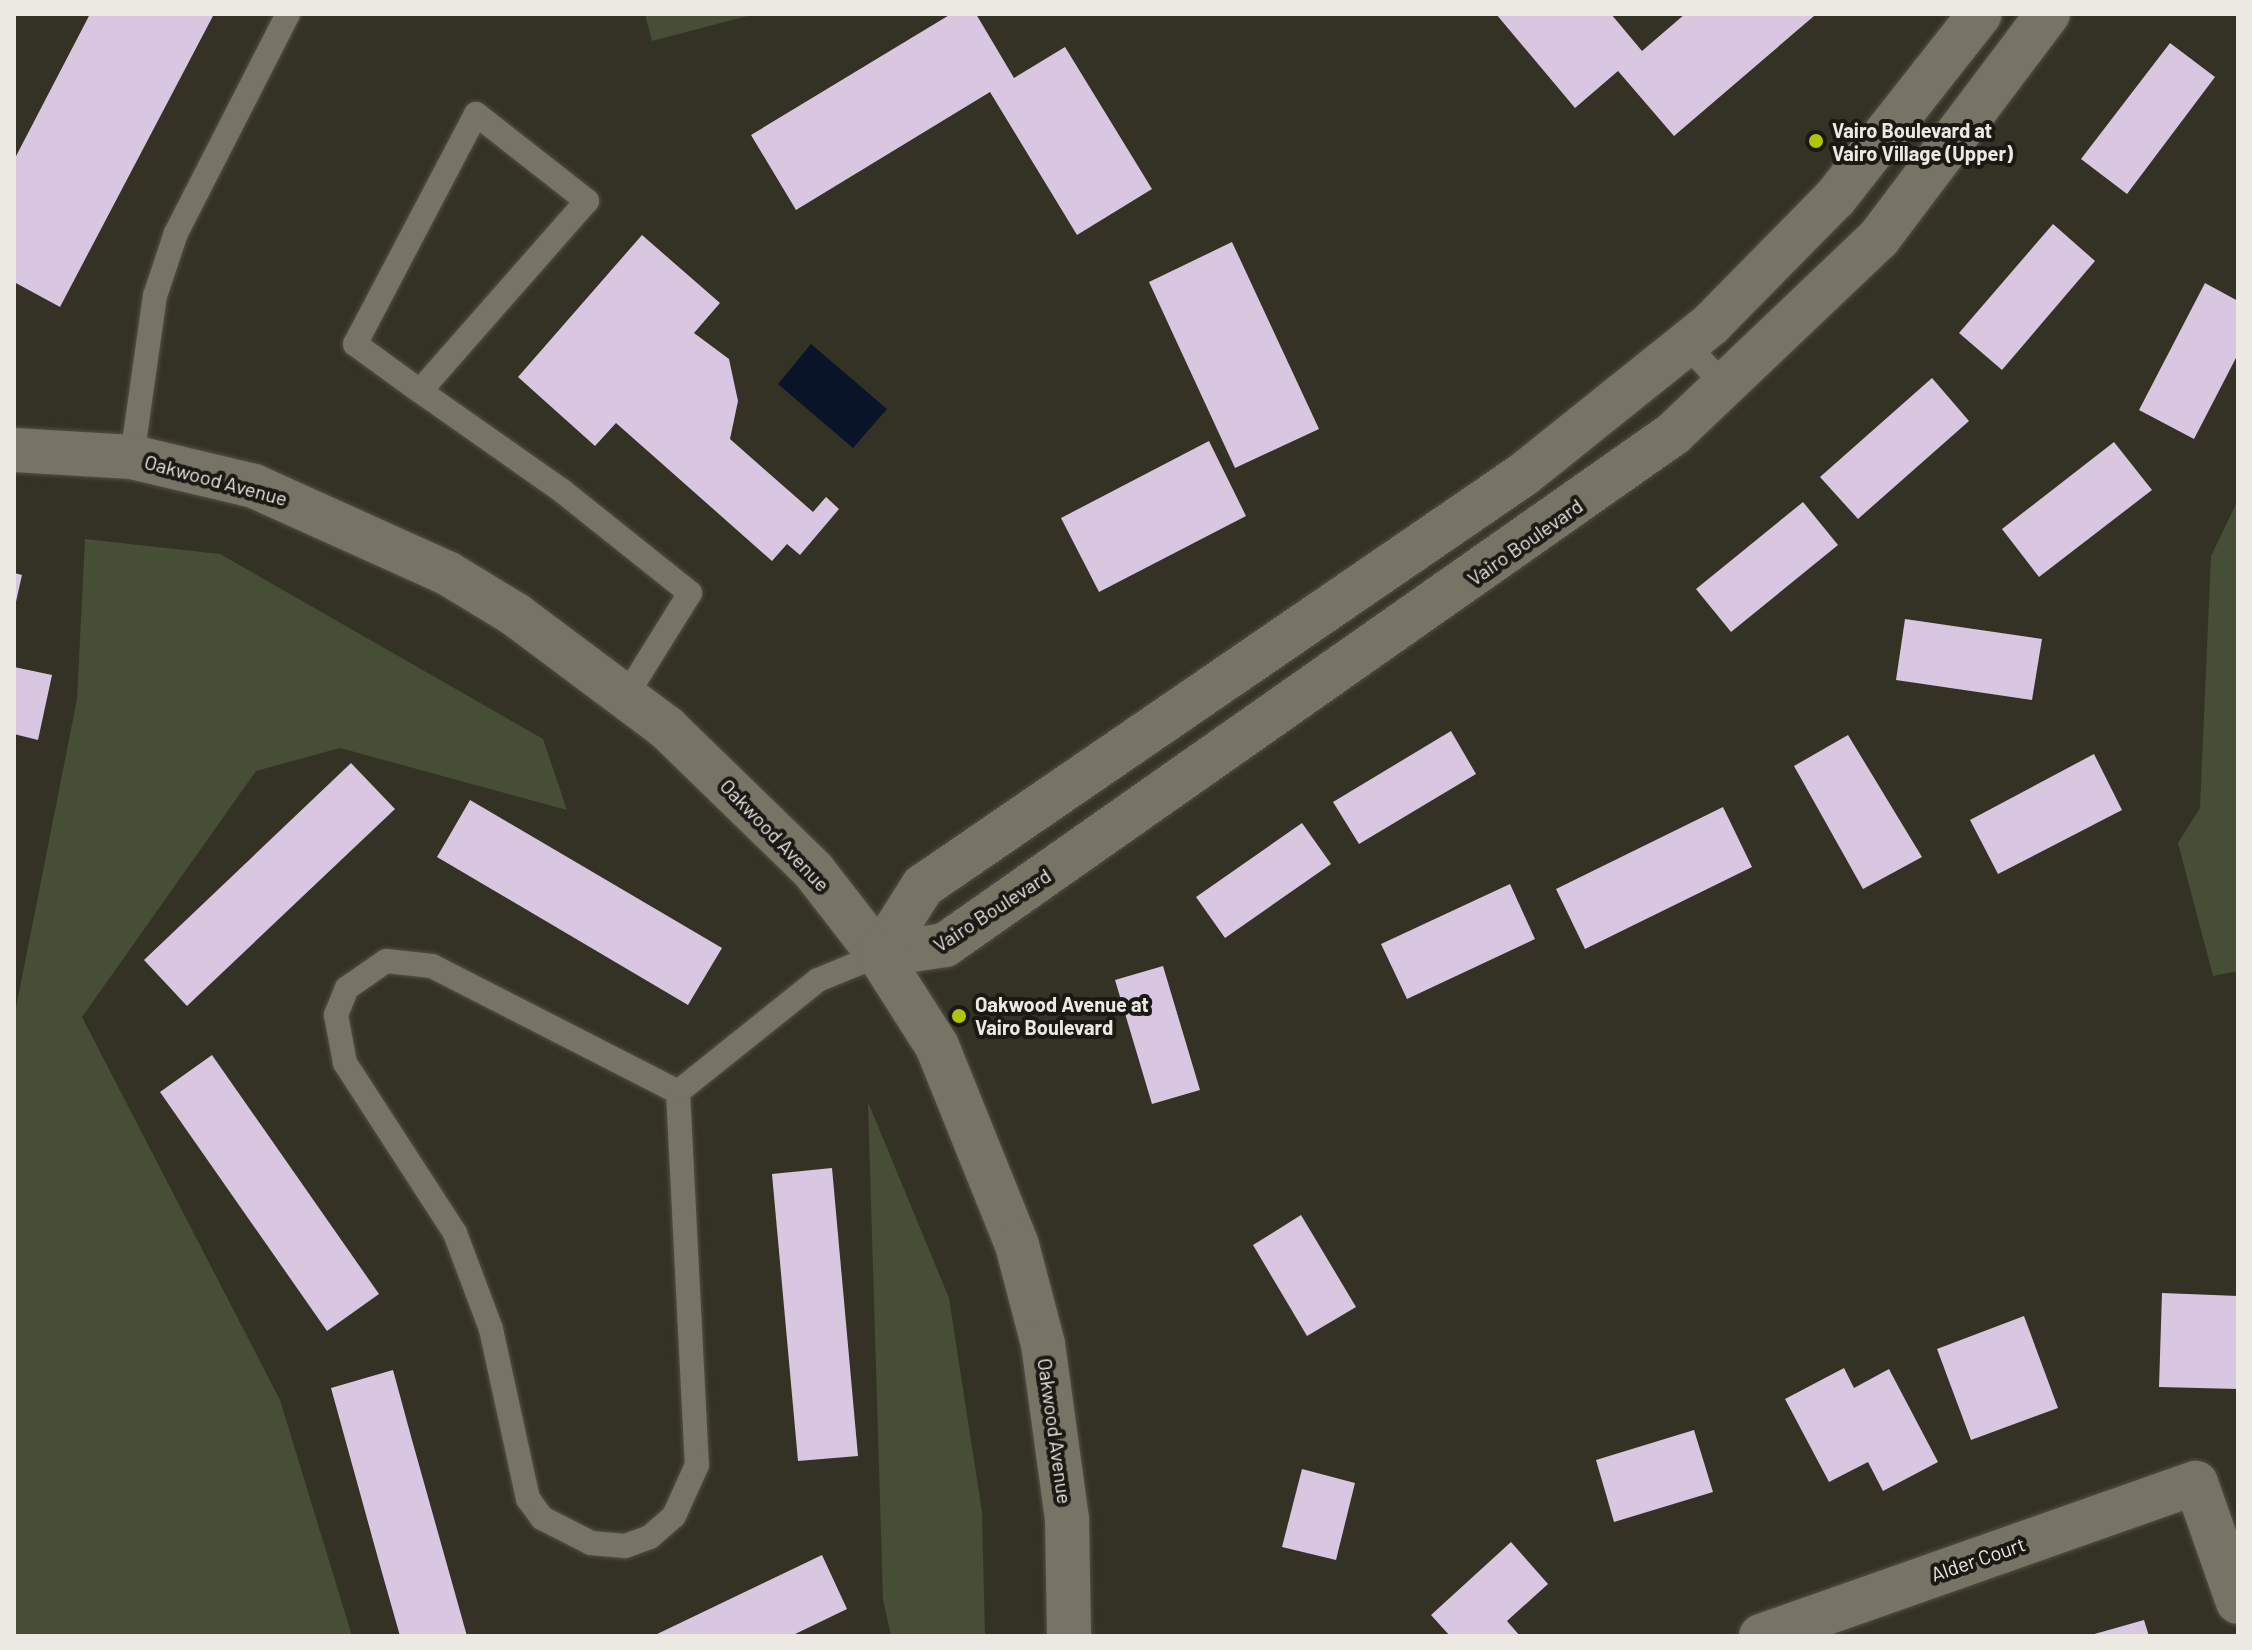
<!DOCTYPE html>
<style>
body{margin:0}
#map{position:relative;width:2252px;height:1650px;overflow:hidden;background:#343225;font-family:Barlow,sans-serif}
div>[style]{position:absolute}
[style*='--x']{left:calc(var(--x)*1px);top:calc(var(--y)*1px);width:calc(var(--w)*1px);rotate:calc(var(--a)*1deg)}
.green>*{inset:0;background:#464e36}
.water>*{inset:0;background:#0a1428}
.building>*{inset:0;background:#d9c6e0}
.roads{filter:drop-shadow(0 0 2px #525045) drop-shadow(0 0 2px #525045)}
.service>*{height:24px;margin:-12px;padding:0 12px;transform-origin:12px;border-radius:12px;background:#777466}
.minor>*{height:44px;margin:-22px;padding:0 22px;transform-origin:22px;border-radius:22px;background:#777466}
.tertiary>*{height:44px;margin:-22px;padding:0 22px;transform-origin:22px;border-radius:22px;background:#777466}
.dots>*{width:22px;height:22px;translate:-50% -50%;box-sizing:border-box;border:4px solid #1a1914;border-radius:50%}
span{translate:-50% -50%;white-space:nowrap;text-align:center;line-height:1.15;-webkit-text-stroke:8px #1a1914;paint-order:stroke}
.poi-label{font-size:20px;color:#ebe9e1;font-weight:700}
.left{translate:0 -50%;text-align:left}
.street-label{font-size:20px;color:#ebe9e1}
.frame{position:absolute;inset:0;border:16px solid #ebe9e1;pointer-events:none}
</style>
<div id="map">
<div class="green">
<i style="clip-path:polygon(645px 14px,755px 14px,652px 41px)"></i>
<i style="clip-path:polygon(2238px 500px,2238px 971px,2213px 976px,2178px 843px,2200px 808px,2211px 556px)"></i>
<i style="clip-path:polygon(85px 539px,220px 554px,543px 739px,567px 810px,340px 748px,256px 771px,82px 1017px,280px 1400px,352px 1636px,14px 1636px,14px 1018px,77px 699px)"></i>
<i style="clip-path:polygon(868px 1102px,949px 1298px,982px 1512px,985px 1636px,891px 1636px,883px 1600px)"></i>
</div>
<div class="water">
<i style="clip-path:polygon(811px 344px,887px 409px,853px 448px,778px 384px)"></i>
</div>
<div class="building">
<i style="clip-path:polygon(90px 14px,214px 14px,60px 307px,14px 282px,14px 160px)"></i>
<i style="clip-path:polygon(951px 14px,976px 14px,1014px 78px,1065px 47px,1152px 189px,1077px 235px,990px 92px,796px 210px,751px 135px)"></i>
<i style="clip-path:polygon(1496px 14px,1611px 14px,1642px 51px,1685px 14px,1814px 16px,1674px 136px,1618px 71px,1575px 108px)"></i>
<i style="clip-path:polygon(2170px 43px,2215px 77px,2127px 194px,2081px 159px)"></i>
<i style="clip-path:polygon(2053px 224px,2095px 261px,2002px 370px,1959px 333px)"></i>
<i style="clip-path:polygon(642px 235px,720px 303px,694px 333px,729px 359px,738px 401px,730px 439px,813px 512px,826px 497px,839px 509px,800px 555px,787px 544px,772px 561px,616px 423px,595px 446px,518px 377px)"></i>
<i style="clip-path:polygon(1232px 242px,1319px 429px,1235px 468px,1149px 282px)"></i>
<i style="clip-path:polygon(2205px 283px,2238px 301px,2238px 354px,2194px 439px,2139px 410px)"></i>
<i style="clip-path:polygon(1932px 378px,1969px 421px,1858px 519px,1820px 477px)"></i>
<i style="clip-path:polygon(1209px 441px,1246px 516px,1099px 592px,1061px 518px)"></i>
<i style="clip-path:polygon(2114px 442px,2152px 490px,2039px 577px,2002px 529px)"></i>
<i style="clip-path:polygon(1803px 502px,1838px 545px,1731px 632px,1696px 589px)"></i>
<i style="clip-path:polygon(14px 573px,22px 575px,15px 606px,14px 605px)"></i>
<i style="clip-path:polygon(1905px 619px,2042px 639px,2032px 700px,1896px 680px)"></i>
<i style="clip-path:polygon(14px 667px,52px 675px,38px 740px,14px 734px)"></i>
<i style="clip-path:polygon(1451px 731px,1476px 774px,1359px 844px,1333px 802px)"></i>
<i style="clip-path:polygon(1848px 735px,1922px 857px,1863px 889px,1794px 766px)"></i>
<i style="clip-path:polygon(2094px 754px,2122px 810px,1998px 874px,1970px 820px)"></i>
<i style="clip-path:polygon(351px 763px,395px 809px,187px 1006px,144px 960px)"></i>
<i style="clip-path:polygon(470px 800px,722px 948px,688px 1005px,437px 857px)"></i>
<i style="clip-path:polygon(1723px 807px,1752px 867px,1585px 949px,1556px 889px)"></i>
<i style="clip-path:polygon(1302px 823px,1331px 864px,1225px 938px,1196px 897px)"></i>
<i style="clip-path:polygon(1510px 884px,1535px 939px,1407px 999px,1381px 944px)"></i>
<i style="clip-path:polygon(1163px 966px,1200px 1090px,1152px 1104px,1115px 980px)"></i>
<i style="clip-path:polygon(212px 1055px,379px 1294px,327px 1331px,160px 1092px)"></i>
<i style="clip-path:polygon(832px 1168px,858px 1456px,798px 1461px,772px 1174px)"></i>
<i style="clip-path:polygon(1301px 1215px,1356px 1307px,1307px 1336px,1253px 1245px)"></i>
<i style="clip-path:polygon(2162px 1293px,2238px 1296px,2238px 1389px,2159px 1387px)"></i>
<i style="clip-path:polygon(2024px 1316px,2058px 1408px,1971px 1440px,1937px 1349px)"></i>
<i style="clip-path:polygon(1844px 1368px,1854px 1388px,1889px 1369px,1938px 1462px,1883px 1491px,1868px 1462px,1829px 1482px,1785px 1399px)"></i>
<i style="clip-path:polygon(393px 1370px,412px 1440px,467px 1636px,400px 1636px,379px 1562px,331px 1388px)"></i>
<i style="clip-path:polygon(1694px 1430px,1713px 1492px,1614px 1522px,1596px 1460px)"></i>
<i style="clip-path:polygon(1302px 1469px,1355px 1483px,1336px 1560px,1282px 1547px)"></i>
<i style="clip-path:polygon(1511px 1542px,1548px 1584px,1507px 1621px,1520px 1636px,1450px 1636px,1431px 1615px)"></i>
<i style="clip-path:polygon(822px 1555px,847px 1609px,791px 1636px,653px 1636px)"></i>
<i style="clip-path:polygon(2144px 1620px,2149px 1636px,2091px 1636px,2091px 1635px)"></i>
</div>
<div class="roads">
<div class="service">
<i style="--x:1686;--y:344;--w:59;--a:47.1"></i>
<i style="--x:420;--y:391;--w:253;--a:-48.7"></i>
<i style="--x:587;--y:201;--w:141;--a:-141.9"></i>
<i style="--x:476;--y:114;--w:260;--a:117.7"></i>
<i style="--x:355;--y:344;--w:80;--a:35.9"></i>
<i style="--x:420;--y:391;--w:172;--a:35.1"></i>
<i style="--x:561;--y:490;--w:165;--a:38.6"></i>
<i style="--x:690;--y:593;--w:121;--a:121.9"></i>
<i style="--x:132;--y:457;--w:163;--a:-81.9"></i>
<i style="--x:155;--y:296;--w:66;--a:-71.6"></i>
<i style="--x:176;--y:233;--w:246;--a:-62.9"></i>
<i style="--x:678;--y:1092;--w:373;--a:87.1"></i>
<i style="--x:697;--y:1465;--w:56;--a:114.3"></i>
<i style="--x:674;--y:1516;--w:32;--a:139"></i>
<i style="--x:650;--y:1537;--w:27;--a:160"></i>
<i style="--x:625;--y:1546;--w:34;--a:-175"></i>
<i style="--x:591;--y:1543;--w:55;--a:-153"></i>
<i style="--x:542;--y:1518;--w:24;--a:-126"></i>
<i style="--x:528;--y:1499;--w:174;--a:-102.3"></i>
<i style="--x:491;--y:1329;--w:103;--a:-110.6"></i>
<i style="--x:455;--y:1233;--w:202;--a:-122.9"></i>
<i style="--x:345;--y:1063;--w:49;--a:-100.6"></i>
<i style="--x:336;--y:1015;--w:29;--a:-68"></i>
<i style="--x:347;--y:988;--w:47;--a:-34.7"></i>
<i style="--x:386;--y:961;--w:46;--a:6.2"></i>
<i style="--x:432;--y:966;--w:276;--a:27.1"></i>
<i style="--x:678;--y:1092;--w:179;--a:-38.7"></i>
<i style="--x:818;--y:980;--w:66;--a:-22.3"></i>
</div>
<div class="minor">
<i style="--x:14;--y:450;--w:118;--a:3.4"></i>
<i style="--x:132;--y:457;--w:125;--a:13.4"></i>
<i style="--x:254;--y:486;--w:212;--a:24.3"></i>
<i style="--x:447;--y:573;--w:81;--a:31.3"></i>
<i style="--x:516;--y:615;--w:189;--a:36.8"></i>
<i style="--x:667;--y:728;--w:204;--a:44.2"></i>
<i style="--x:813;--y:870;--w:108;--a:52.2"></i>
<i style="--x:1761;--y:1636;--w:461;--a:-19.4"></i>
<i style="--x:2196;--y:1483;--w:126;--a:70.6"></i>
</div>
<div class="tertiary">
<i style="--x:879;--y:955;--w:67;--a:-8.6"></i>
<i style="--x:945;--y:945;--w:889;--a:-35.07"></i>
<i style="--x:1673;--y:434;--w:284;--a:-43.6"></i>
<i style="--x:1879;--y:238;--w:281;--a:-53"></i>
<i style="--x:879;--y:955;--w:82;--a:-57.5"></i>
<i style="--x:923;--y:886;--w:729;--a:-34.43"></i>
<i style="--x:1524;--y:474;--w:240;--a:-38.7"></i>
<i style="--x:1711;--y:324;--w:177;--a:-45.5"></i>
<i style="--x:1835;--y:198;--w:234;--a:-51.8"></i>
<i style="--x:879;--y:955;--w:108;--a:57.5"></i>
<i style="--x:937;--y:1046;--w:214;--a:68.1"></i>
<i style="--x:1017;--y:1245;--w:102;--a:75.3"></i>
<i style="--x:1043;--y:1344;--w:177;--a:82.2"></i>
<i style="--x:1067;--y:1519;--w:117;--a:89"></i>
</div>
</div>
<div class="dots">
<i style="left:1816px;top:141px;background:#afc505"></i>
<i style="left:959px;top:1016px;background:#afc505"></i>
</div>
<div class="poi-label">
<span class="left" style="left:1832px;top:142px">Vairo Boulevard at<br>Vairo Village (Upper)</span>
<span class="left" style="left:975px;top:1016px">Oakwood Avenue at<br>Vairo Boulevard</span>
</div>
<div class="street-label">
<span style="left:216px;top:480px;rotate:15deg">Oakwood Avenue</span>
<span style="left:1525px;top:542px;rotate:-35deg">Vairo Boulevard</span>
<span style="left:775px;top:835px;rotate:46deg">Oakwood Avenue</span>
<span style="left:992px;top:910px;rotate:-33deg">Vairo Boulevard</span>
<span style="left:1055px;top:1431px;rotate:82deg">Oakwood Avenue</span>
<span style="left:1978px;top:1559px;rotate:-19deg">Alder Court</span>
</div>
<div class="frame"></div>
</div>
